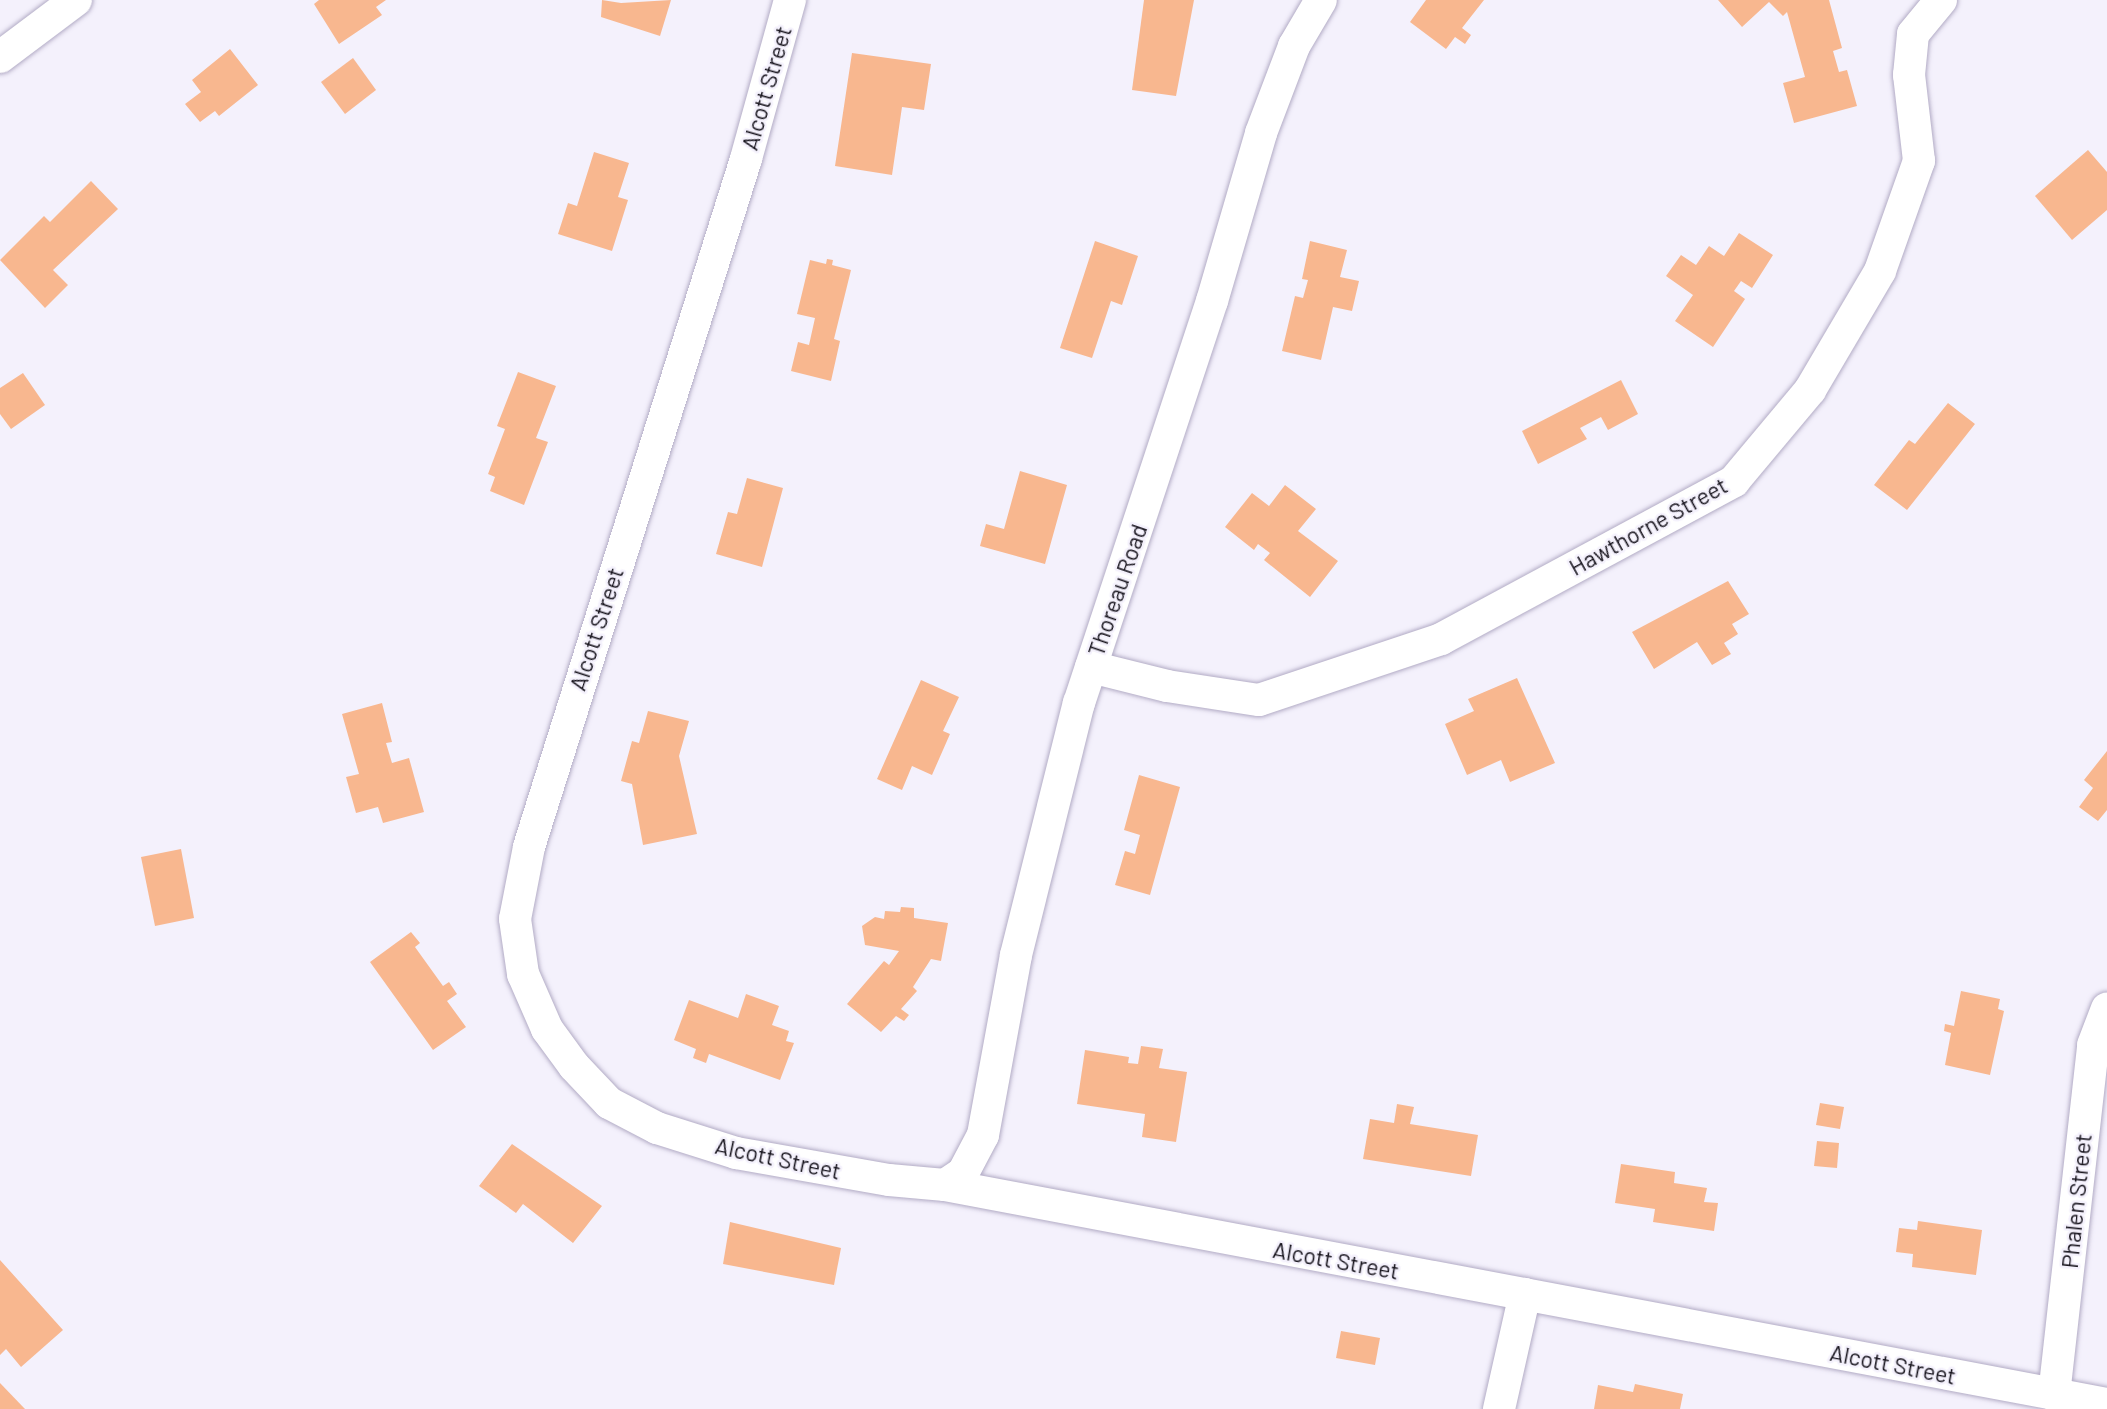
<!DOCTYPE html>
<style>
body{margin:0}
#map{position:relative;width:2107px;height:1409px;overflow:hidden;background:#f4f1fc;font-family:Barlow,sans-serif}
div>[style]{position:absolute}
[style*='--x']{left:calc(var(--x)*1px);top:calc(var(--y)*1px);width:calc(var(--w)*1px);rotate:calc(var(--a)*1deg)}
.building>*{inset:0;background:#f8b78f}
.roads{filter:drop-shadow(0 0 2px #b2abc5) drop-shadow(0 0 2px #b2abc5)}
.minor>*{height:32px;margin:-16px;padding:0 16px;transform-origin:16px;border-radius:16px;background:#fff}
span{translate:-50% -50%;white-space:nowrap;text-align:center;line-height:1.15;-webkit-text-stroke:5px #f4f1fc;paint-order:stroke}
.street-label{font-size:23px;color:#18151e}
</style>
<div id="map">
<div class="building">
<i style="clip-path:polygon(319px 0,386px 0,376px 7px,382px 15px,339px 44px,314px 4px)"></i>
<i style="clip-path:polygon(602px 0,621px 3px,671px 0,660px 36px,601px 17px)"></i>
<i style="clip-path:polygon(1144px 0,1194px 0,1176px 96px,1132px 90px)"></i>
<i style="clip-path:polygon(1426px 0,1484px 0,1462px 28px,1471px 35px,1465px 44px,1455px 37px,1446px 49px,1410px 22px)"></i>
<i style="clip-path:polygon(1718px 0,1829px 0,1842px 48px,1833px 51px,1839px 72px,1847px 70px,1857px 106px,1794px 123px,1783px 83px,1805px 77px,1787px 12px,1783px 16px,1769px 2px,1742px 27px)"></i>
<i style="clip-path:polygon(230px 49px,258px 85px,219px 116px,215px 111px,200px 122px,185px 104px,201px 92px,192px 80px)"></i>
<i style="clip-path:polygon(852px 53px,931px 64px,924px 110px,902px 107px,892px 175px,835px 166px)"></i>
<i style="clip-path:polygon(353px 58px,376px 90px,345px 114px,321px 82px)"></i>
<i style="clip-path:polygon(2088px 150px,2107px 172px,2107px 210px,2072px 240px,2035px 196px)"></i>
<i style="clip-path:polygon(594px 152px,629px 163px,618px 197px,628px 200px,612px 251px,558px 234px,568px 203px,577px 206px)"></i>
<i style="clip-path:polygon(91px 181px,118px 209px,53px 270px,68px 285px,45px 308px,0 260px,44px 216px,50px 222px)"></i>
<i style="clip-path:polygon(1739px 233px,1773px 255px,1752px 288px,1741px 281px,1734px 291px,1745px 299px,1713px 347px,1675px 321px,1693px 295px,1666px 276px,1681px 255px,1696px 265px,1709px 246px,1724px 256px)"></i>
<i style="clip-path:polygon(1095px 241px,1138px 256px,1122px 305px,1111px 301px,1092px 358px,1060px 348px)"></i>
<i style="clip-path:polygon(1310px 241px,1347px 250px,1340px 277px,1359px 281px,1352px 311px,1333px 307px,1321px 360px,1282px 351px,1295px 296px,1303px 298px,1308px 280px,1302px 279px)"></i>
<i style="clip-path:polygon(827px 259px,833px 260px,832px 265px,851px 270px,834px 339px,840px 341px,831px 381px,791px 371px,798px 342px,809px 345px,815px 318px,797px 314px,810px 260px,826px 264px)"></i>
<i style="clip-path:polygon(518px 372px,556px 386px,536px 438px,548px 442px,524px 505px,490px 491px,495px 477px,488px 474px,505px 429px,497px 426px)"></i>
<i style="clip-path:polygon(23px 373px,45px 405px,11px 429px,0 414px,0 388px)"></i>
<i style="clip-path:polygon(1621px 380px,1638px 414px,1608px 430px,1601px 417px,1580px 428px,1587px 439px,1538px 464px,1522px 431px)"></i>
<i style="clip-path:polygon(1948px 403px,1975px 424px,1907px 510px,1874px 485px,1909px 440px,1915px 444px)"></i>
<i style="clip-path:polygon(1020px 471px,1067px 485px,1045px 564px,980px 546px,986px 524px,1004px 529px)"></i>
<i style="clip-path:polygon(747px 478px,783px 488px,762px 567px,716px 554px,728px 512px,737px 514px)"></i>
<i style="clip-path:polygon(1285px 485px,1316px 509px,1298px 531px,1338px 561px,1310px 597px,1264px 560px,1270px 553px,1258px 544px,1254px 550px,1225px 527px,1252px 493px,1269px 506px)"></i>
<i style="clip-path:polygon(1728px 581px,1749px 614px,1732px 624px,1738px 634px,1724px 643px,1731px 654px,1712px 665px,1697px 642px,1654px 669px,1632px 632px)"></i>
<i style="clip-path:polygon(1517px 678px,1555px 763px,1510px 782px,1501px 760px,1467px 775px,1445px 724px,1474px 711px,1468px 699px)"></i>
<i style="clip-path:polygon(921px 680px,959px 697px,943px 731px,950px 734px,932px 775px,912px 766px,902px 790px,877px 779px)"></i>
<i style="clip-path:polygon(382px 703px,392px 742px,386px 743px,392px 763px,409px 758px,424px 812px,383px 823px,378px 807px,356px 813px,346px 777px,359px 774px,342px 714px)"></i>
<i style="clip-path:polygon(648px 711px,689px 721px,679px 756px,697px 834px,643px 845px,632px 784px,621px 781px,632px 741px,639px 743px)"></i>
<i style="clip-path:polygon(2107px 751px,2107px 810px,2098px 821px,2079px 807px,2093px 788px,2084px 780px)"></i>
<i style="clip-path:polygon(1139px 775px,1180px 787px,1150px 895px,1115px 885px,1125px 851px,1135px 854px,1140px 835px,1124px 830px)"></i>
<i style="clip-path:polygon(181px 849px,194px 918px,155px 926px,141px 857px)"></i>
<i style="clip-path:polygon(901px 907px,914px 908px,914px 918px,948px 923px,941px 961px,931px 959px,913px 987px,917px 991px,901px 1009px,909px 1015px,904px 1021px,896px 1016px,881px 1032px,847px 1004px,884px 961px,889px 965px,899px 951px,865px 945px,862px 926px,875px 917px,884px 919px,885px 911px,900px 912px)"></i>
<i style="clip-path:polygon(411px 932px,420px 943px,415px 947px,443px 986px,449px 982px,457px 994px,447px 1001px,466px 1027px,433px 1050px,370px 962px)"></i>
<i style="clip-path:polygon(1961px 991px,2000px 999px,1998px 1009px,2004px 1011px,1990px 1075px,1945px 1065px,1951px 1033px,1944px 1031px,1945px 1024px,1954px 1026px)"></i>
<i style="clip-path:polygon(746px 994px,779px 1006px,772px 1025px,789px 1031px,786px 1041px,794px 1043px,780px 1080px,709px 1054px,706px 1063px,693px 1058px,696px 1049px,674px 1040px,689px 1000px,738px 1018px)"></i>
<i style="clip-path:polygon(1141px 1046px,1163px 1049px,1159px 1068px,1187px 1072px,1176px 1142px,1142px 1137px,1145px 1114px,1077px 1104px,1085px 1050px,1129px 1057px,1128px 1063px,1138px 1064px)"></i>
<i style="clip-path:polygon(1820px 1103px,1844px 1107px,1840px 1129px,1816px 1125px)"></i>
<i style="clip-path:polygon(1397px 1104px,1414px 1107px,1410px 1124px,1478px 1135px,1471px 1176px,1363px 1159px,1370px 1119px,1394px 1123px)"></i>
<i style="clip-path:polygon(1817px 1141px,1839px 1143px,1837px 1168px,1814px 1166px)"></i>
<i style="clip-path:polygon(512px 1144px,602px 1206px,573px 1243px,523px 1204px,516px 1213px,479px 1186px)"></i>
<i style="clip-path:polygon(1621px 1164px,1675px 1172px,1674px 1183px,1707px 1188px,1704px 1202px,1718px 1203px,1714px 1231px,1653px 1222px,1655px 1209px,1615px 1203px)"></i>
<i style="clip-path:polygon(1918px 1221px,1982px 1230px,1976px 1275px,1912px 1267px,1913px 1254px,1896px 1252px,1899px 1228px,1917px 1230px)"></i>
<i style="clip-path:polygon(730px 1222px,841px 1248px,834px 1285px,723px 1264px)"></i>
<i style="clip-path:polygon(0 1260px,63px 1330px,21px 1367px,6px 1349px,0 1355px)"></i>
<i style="clip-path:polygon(1341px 1331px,1380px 1338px,1375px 1365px,1336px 1358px)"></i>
<i style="clip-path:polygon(0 1383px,25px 1409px,0 1409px)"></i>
<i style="clip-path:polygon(1635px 1384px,1683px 1394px,1680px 1409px,1594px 1409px,1598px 1385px,1633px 1392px)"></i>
</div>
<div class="roads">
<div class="minor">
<i style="--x:790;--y:0;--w:165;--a:105.5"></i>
<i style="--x:746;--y:159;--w:721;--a:107.51"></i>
<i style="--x:529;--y:847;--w:73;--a:101"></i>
<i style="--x:515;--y:919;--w:56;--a:81.7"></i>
<i style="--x:523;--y:974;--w:60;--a:66.4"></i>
<i style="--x:547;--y:1029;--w:46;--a:53.9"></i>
<i style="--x:574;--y:1066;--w:51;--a:46.6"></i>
<i style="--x:609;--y:1103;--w:54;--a:27.5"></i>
<i style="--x:657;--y:1128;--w:83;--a:17.6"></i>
<i style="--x:736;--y:1153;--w:155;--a:10"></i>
<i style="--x:889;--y:1180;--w:56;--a:5.1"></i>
<i style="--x:945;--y:1185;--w:1182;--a:10.67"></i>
<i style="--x:0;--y:57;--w:95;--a:-36.9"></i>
<i style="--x:1091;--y:667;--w:78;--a:14"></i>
<i style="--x:1167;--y:686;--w:93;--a:8.7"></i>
<i style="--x:1259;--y:700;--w:192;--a:-18.5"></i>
<i style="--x:1441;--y:639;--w:333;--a:-28.3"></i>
<i style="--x:1734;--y:481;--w:119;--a:-50.1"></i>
<i style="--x:1810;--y:390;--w:138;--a:-59.5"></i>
<i style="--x:1880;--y:271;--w:117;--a:-70.5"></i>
<i style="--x:1919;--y:161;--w:87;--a:-96.6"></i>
<i style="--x:1909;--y:75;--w:41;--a:-84.4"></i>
<i style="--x:1913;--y:34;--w:44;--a:-50.5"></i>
<i style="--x:945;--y:1185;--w:22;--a:-34"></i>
<i style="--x:963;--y:1173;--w:43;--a:-62.2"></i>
<i style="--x:983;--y:1135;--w:183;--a:-79.6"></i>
<i style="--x:1016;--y:955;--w:260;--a:-76"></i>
<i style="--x:1079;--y:703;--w:423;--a:-71.7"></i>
<i style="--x:1212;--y:301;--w:175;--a:-73.7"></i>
<i style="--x:1261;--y:133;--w:93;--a:-69.2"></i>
<i style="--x:1294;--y:46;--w:53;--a:-59.6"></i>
<i style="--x:2054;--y:1395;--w:352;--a:-83.6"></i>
<i style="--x:2093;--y:1045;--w:39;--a:-69"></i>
<i style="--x:1499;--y:1409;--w:118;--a:-77.3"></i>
</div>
</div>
<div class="street-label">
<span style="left:766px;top:88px;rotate:-74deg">Alcott Street</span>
<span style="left:1648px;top:526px;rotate:-29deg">Hawthorne Street</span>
<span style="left:1117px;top:590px;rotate:-71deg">Thoreau Road</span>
<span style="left:596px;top:629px;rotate:-72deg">Alcott Street</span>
<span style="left:778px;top:1158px;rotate:12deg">Alcott Street</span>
<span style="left:2076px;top:1201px;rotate:-84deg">Phalen Street</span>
<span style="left:1336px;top:1260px;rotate:10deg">Alcott Street</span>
<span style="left:1893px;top:1364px;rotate:11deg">Alcott Street</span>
</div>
</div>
